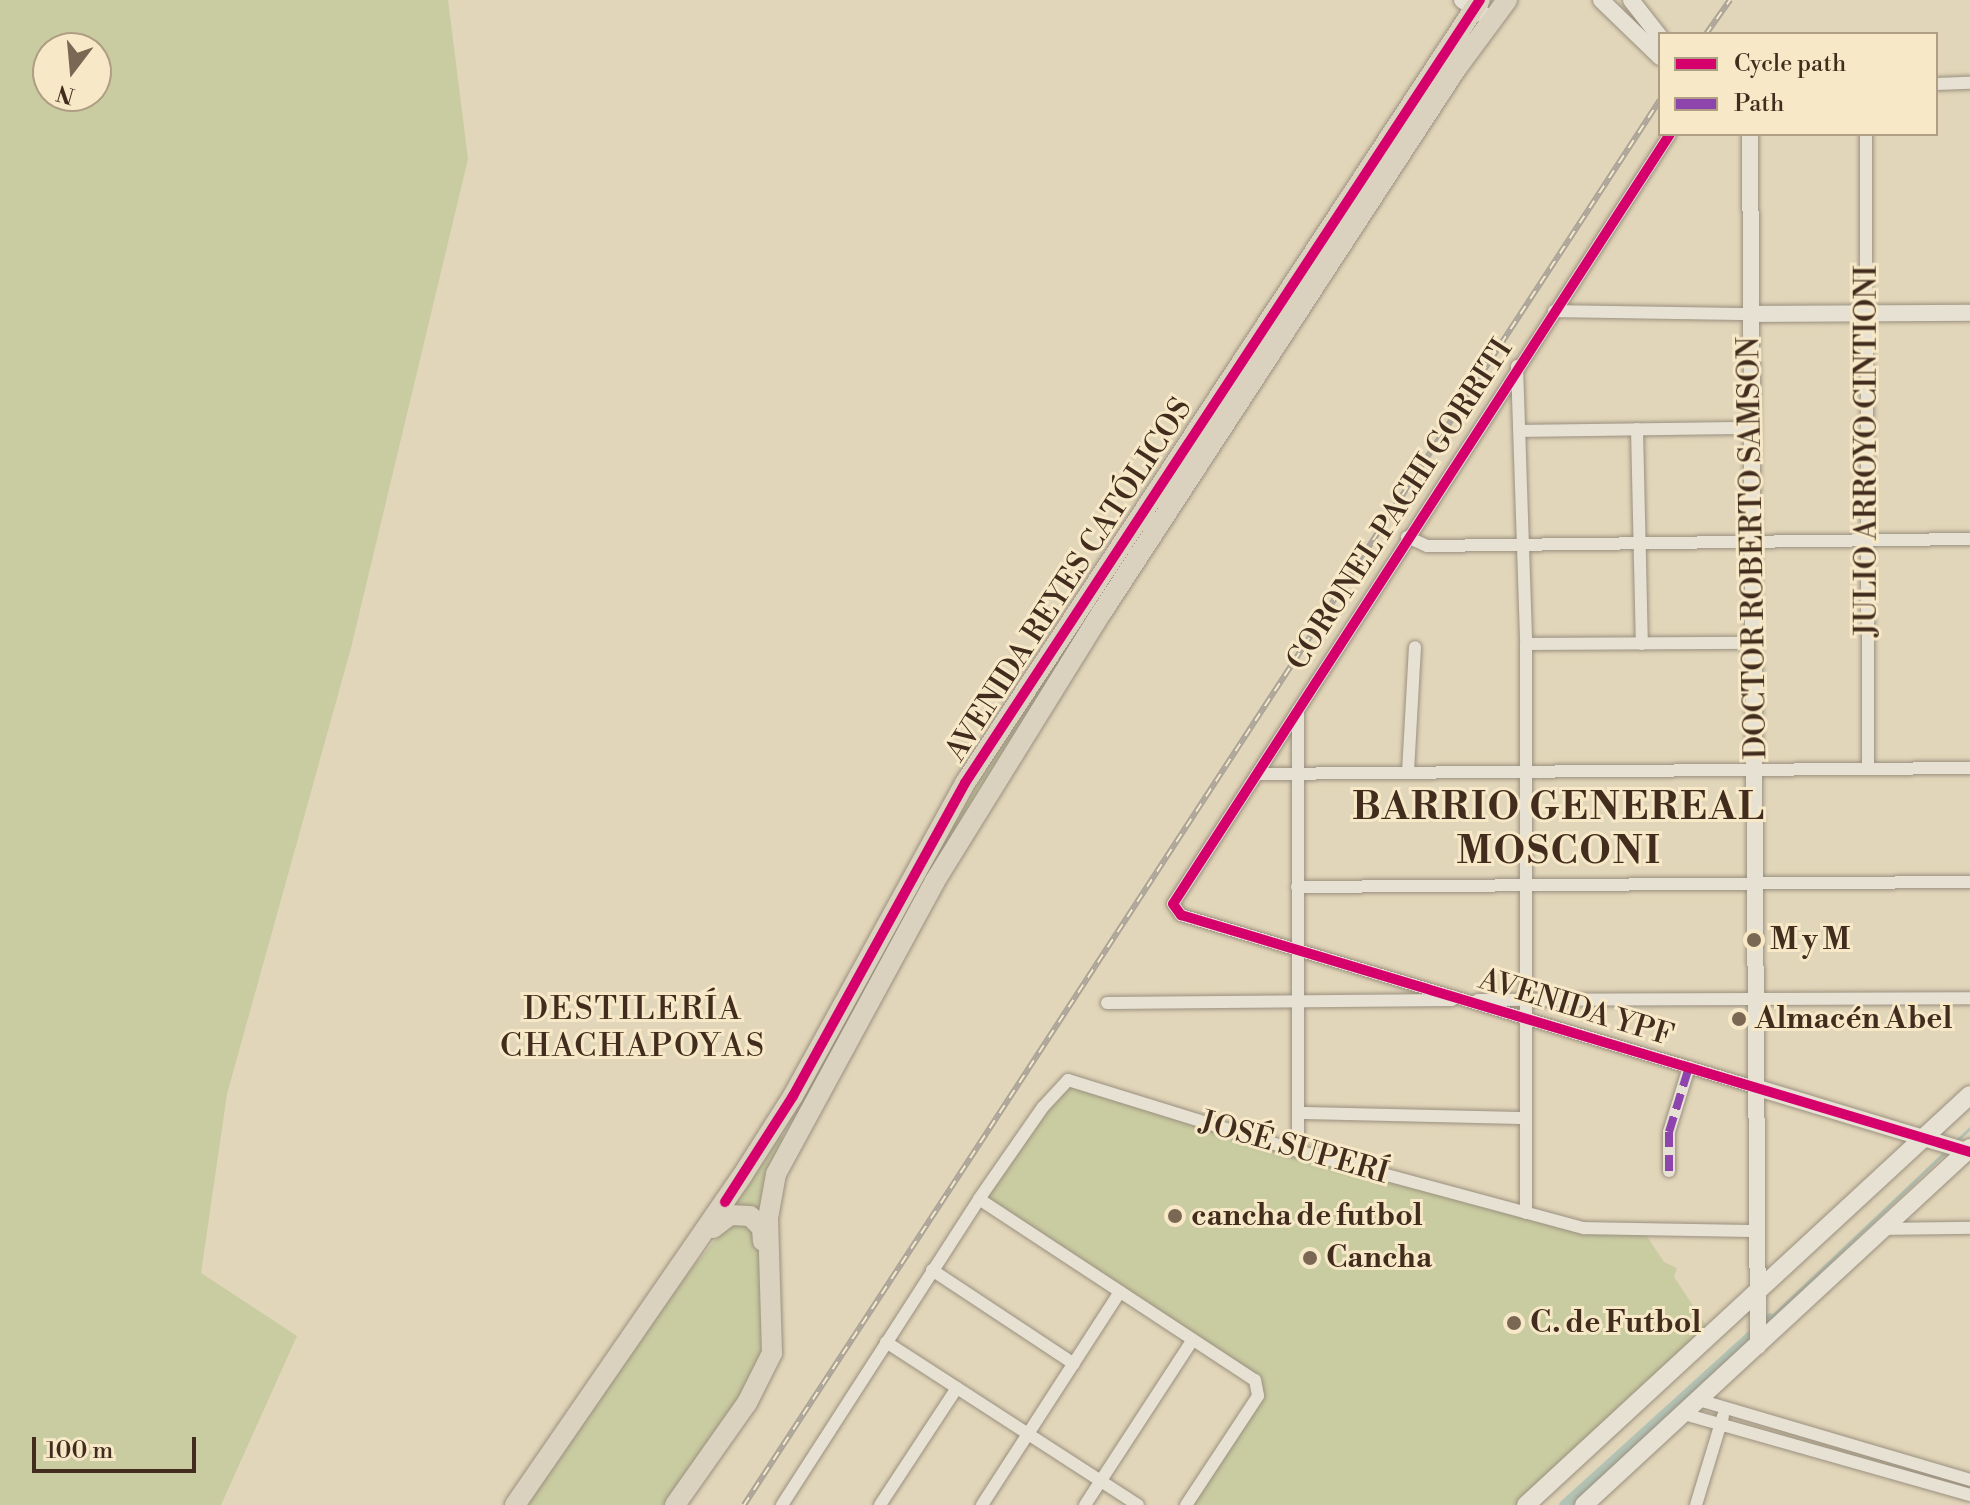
<!DOCTYPE html>
<meta charset="utf-8">
<style>
body{margin:0}
#map{position:relative;width:1970px;height:1505px;overflow:hidden;background:#e2d6ba;font-family:"Libre Bodoni",serif}
div>[style]{position:absolute}
[style*='--x']{left:calc(var(--x)*1px);top:calc(var(--y)*1px);width:calc(var(--w)*1px);rotate:calc(var(--a)*1deg)}
.green>*{inset:0;background:#c9cba1}
.stream>*{height:3px;margin:-1.5px;padding:0 1.5px;transform-origin:1.5px;border-radius:1.5px;background:#b2c2b4}
.canal>*{height:11px;margin:-5.5px;padding:0 5.5px;transform-origin:5.5px;border-radius:5.5px;background:#b2c2b4}
.roads{filter:drop-shadow(0 0 2px #9a907f) drop-shadow(0 0 2px #9a907f)}
.minor>*{height:12px;margin:-6px;padding:0 6px;transform-origin:6px;border-radius:6px;background:#e7e1d3}
.tertiary>*{height:16px;margin:-8px;padding:0 8px;transform-origin:8px;border-radius:8px;background:#e7e1d3}
.secondary>*{height:18px;margin:-9px;padding:0 9px;transform-origin:9px;border-radius:9px;background:#e7e1d3}
.primary>*{height:20px;margin:-10px;padding:0 10px;transform-origin:10px;border-radius:10px;background:#dad1be}
.rail>*{height:6px;margin-top:-3px;transform-origin:0;background:repeating-linear-gradient(90deg,#f7e9c8 0 9px,#aba498 0 18px);box-sizing:border-box;border-block:2px solid #aba498}
.quiet>*{height:8px;margin-top:-4px;transform-origin:0;background:repeating-linear-gradient(90deg,#8e44ad 0 16px,transparent 0 24px)}
.cycleway>*{height:10px;margin:-5px;padding:0 5px;transform-origin:5px;border-radius:5px;background:#d6006c}
.dots>*{width:22px;height:22px;translate:-50% -50%;box-sizing:border-box;border:4px solid #f7e9c8;border-radius:50%}
span{translate:-50% -50%;white-space:nowrap;text-align:center;line-height:1.15;-webkit-text-stroke:6px #f7e9c8;paint-order:stroke}
.street-label{font-size:30px;color:#422c1d}
.poi-label{font-size:30px;color:#422c1d;font-weight:700}
.left{translate:0 -50%;text-align:left}
.neighbourhood-label{font-size:32px;color:#422c1d;letter-spacing:2px}
.district-label{font-size:38px;color:#422c1d;font-weight:700;letter-spacing:2px}
.legend{position:absolute;left:1658px;top:32px;width:280px;height:104px;box-sizing:border-box;background:#f7e9c8;border:2px solid #af9d84;margin:0;padding:10px 14px;list-style:none;font-size:24px;color:#422c1d}
.legend li{display:flex;align-items:center;gap:16px;height:40px}
.legend b{width:40px;border:2px solid #af9d84}
.north{position:absolute;left:32px;top:32px;width:80px;height:80px;box-sizing:border-box;background:#f7e9c8;border:2px solid #af9d84;border-radius:50%;rotate:196deg;font-size:22px;font-weight:700;line-height:32px;text-align:center;color:#422c1d}
.north::after{content:'';display:block;margin:auto;width:28px;height:36px;background:#7a6854;clip-path:polygon(50% 0,100% 100%,50% 72%,0 100%)}
.scale{position:absolute;left:32px;top:1437px;width:164px;height:36px;box-sizing:border-box;border:4px solid #422c1d;border-top:0;padding-left:10px;font-size:24px;line-height:28px;white-space:nowrap;color:#422c1d;-webkit-text-stroke:6px #f7e9c8;paint-order:stroke}
</style>
<div id="map">
<div class="green">
<i style="clip-path:polygon(evenodd,0 0,448px 0,468px 159px,351px 648px,227px 1094px,201px 1273px,297px 1336px,221px 1505px,0 1505px,0 0,48px 48px,96px 48px,96px 96px,48px 96px,48px 48px)"></i>
<i style="clip-path:polygon(1070px 638px,1076px 643px,803px 1106px,797px 1103px,944px 835px)"></i>
<i style="clip-path:polygon(1068px 1080px,1578px 1226px,1644px 1232px,1664px 1262px,1677px 1268px,1674px 1277px,1712px 1334px,1522px 1505px,1185px 1505px,1259px 1392px,1255px 1380px,979px 1199px)"></i>
<i style="clip-path:polygon(778px 1134px,785px 1140px,768px 1178px,760px 1213px,733px 1207px)"></i>
<i style="clip-path:polygon(733px 1219px,759px 1232px,761px 1354px,748px 1388px,664px 1505px,523px 1505px,682px 1280px)"></i>
</div>
<div class="stream">
<i style="--x:1955;--y:1142;--w:21;--a:-43"></i>
<i style="--x:1770;--y:1318;--w:244;--a:-43.5"></i>
</div>
<div class="canal">
<i style="--x:1564;--y:1505;--w:278;--a:-42.2"></i>
</div>
<div class="roads">
<div class="minor">
<i style="--x:1936;--y:84;--w:34;--a:-2"></i>
<i style="--x:1670;--y:134;--w:916;--a:122.84"></i>
<i style="--x:1173;--y:904;--w:14;--a:54"></i>
<i style="--x:1181;--y:915;--w:602;--a:16.69"></i>
<i style="--x:1866;--y:134;--w:635;--a:89.82"></i>
<i style="--x:1554;--y:311;--w:197;--a:0.9"></i>
<i style="--x:1517;--y:366;--w:278;--a:88.1"></i>
<i style="--x:1526;--y:644;--w:569;--a:90"></i>
<i style="--x:1637;--y:429;--w:215;--a:88.7"></i>
<i style="--x:1522;--y:431;--w:229;--a:-0.8"></i>
<i style="--x:1407;--y:537;--w:22;--a:24"></i>
<i style="--x:1427;--y:546;--w:543;--a:-0.74"></i>
<i style="--x:1526;--y:644;--w:227;--a:-0.3"></i>
<i style="--x:1408;--y:772;--w:125;--a:-86.8"></i>
<i style="--x:1257;--y:774;--w:713;--a:-0.48"></i>
<i style="--x:1297;--y:887;--w:673;--a:-0.43"></i>
<i style="--x:1478;--y:1000;--w:492;--a:-0.2"></i>
<i style="--x:1107;--y:1003;--w:345;--a:-0.5"></i>
<i style="--x:1300;--y:1113;--w:225;--a:1.3"></i>
<i style="--x:1298;--y:1151;--w:441;--a:-90"></i>
<i style="--x:1669;--y:1171;--w:39;--a:-90"></i>
<i style="--x:1669;--y:1132;--w:68;--a:-72.9"></i>
<i style="--x:979;--y:1199;--w:330;--a:33.3"></i>
<i style="--x:1255;--y:1380;--w:16;--a:79"></i>
<i style="--x:1258;--y:1396;--w:131;--a:123.4"></i>
<i style="--x:1882;--y:1229;--w:88;--a:-0.7"></i>
<i style="--x:932;--y:1270;--w:170;--a:33.5"></i>
<i style="--x:886;--y:1342;--w:300;--a:32.9"></i>
<i style="--x:1699;--y:1400;--w:283;--a:16.4"></i>
<i style="--x:1684;--y:1414;--w:297;--a:15.8"></i>
<i style="--x:782;--y:1505;--w:364;--a:-57.2"></i>
<i style="--x:979;--y:1199;--w:112;--a:-55.2"></i>
<i style="--x:1043;--y:1107;--w:37;--a:-47"></i>
<i style="--x:1068;--y:1080;--w:241;--a:17.2"></i>
<i style="--x:1298;--y:1151;--w:296;--a:15.1"></i>
<i style="--x:1584;--y:1228;--w:175;--a:1"></i>
<i style="--x:880;--y:1505;--w:140;--a:-56.7"></i>
<i style="--x:982;--y:1505;--w:254;--a:-57.1"></i>
<i style="--x:1085;--y:1505;--w:196;--a:-56.9"></i>
<i style="--x:1696;--y:1505;--w:93;--a:-73.1"></i>
</div>
<div class="tertiary">
<i style="--x:1462;--y:0;--w:27;--a:34"></i>
<i style="--x:1601;--y:0;--w:82;--a:44"></i>
<i style="--x:1631;--y:0;--w:47;--a:51.9"></i>
<i style="--x:1750;--y:134;--w:1212;--a:89.62"></i>
<i style="--x:1751;--y:314;--w:219;--a:-0.3"></i>
<i style="--x:1758;--y:1088;--w:221;--a:16.8"></i>
</div>
<div class="secondary">
<i style="--x:1526;--y:1505;--w:604;--a:-42.72"></i>
<i style="--x:1584;--y:1505;--w:526;--a:-42.76"></i>
</div>
<div class="primary">
<i style="--x:713;--y:1228;--w:21;--a:-37"></i>
<i style="--x:730;--y:1215;--w:20;--a:3"></i>
<i style="--x:750;--y:1216;--w:17;--a:45"></i>
<i style="--x:762;--y:1228;--w:13;--a:86"></i>
<i style="--x:515;--y:1505;--w:400;--a:-55.4"></i>
<i style="--x:742;--y:1176;--w:95;--a:-57.5"></i>
<i style="--x:793;--y:1096;--w:357;--a:-61.2"></i>
<i style="--x:965;--y:783;--w:937;--a:-56.67"></i>
<i style="--x:675;--y:1505;--w:125;--a:-54.8"></i>
<i style="--x:747;--y:1403;--w:56;--a:-63.4"></i>
<i style="--x:772;--y:1353;--w:135;--a:-91.7"></i>
<i style="--x:768;--y:1218;--w:45;--a:-79.7"></i>
<i style="--x:776;--y:1174;--w:333;--a:-61.5"></i>
<i style="--x:935;--y:881;--w:317;--a:-58.2"></i>
<i style="--x:1102;--y:612;--w:648;--a:-56.9"></i>
<i style="--x:1456;--y:69;--w:86;--a:-53.5"></i>
</div>
</div>
<div class="rail">
<i style="--x:1706;--y:34;--w:42;--a:-54.8"></i>
<i style="--x:744;--y:1505;--w:1677;--a:-56.9"></i>
</div>
<div class="quiet">
<i style="--x:1669;--y:1171;--w:39;--a:-90"></i>
<i style="--x:1669;--y:1132;--w:68;--a:-72.9"></i>
</div>
<div class="cycleway">
<i style="--x:1670;--y:134;--w:916;--a:122.84"></i>
<i style="--x:1173;--y:904;--w:14;--a:54"></i>
<i style="--x:1181;--y:915;--w:824;--a:16.72"></i>
<i style="--x:725;--y:1202;--w:126;--a:-57.3"></i>
<i style="--x:793;--y:1096;--w:357;--a:-61.2"></i>
<i style="--x:965;--y:783;--w:937;--a:-56.67"></i>
</div>
<div class="dots">
<i style="left:1754px;top:940px;background:#7a6854"></i>
<i style="left:1739px;top:1019px;background:#7a6854"></i>
<i style="left:1175px;top:1216px;background:#7a6854"></i>
<i style="left:1310px;top:1258px;background:#7a6854"></i>
<i style="left:1514px;top:1323px;background:#7a6854"></i>
</div>
<div class="street-label">
<span style="left:1867px;top:451px;rotate:-90deg">JULIO ARROYO CINTIONI</span>
<span style="left:1400px;top:505px;rotate:-57deg">CORONEL PACHI GORRITI</span>
<span style="left:1753px;top:548px;rotate:-91deg">DOCTOR ROBERTO SAMSON</span>
<span style="left:1069px;top:580px;rotate:-57deg">AVENIDA REYES CATÓLICOS</span>
<span style="left:1576px;top:1008px;rotate:17deg">AVENIDA YPF</span>
<span style="left:1294px;top:1148px;rotate:16deg">JOSÉ SUPERÍ</span>
</div>
<div class="poi-label">
<span class="left" style="left:1770px;top:940px">M y M</span>
<span class="left" style="left:1755px;top:1019px">Almacén Abel</span>
<span class="left" style="left:1191px;top:1216px">cancha de futbol</span>
<span class="left" style="left:1326px;top:1258px">Cancha</span>
<span class="left" style="left:1530px;top:1323px">C. de Futbol</span>
</div>
<div class="neighbourhood-label">
<span style="left:633px;top:1028px">DESTILERÍA<br>CHACHAPOYAS</span>
</div>
<div class="district-label">
<span style="left:1559px;top:830px">BARRIO GENEREAL<br>MOSCONI</span>
</div>
<ul class="legend">
<li><b style="height:10px;background:#d6006c"></b>Cycle path</li>
<li><b style="height:10px;background:#8e44ad"></b>Path</li>
</ul>
<div class="north">N</div>
<div class="scale">100 m</div>
</div>
